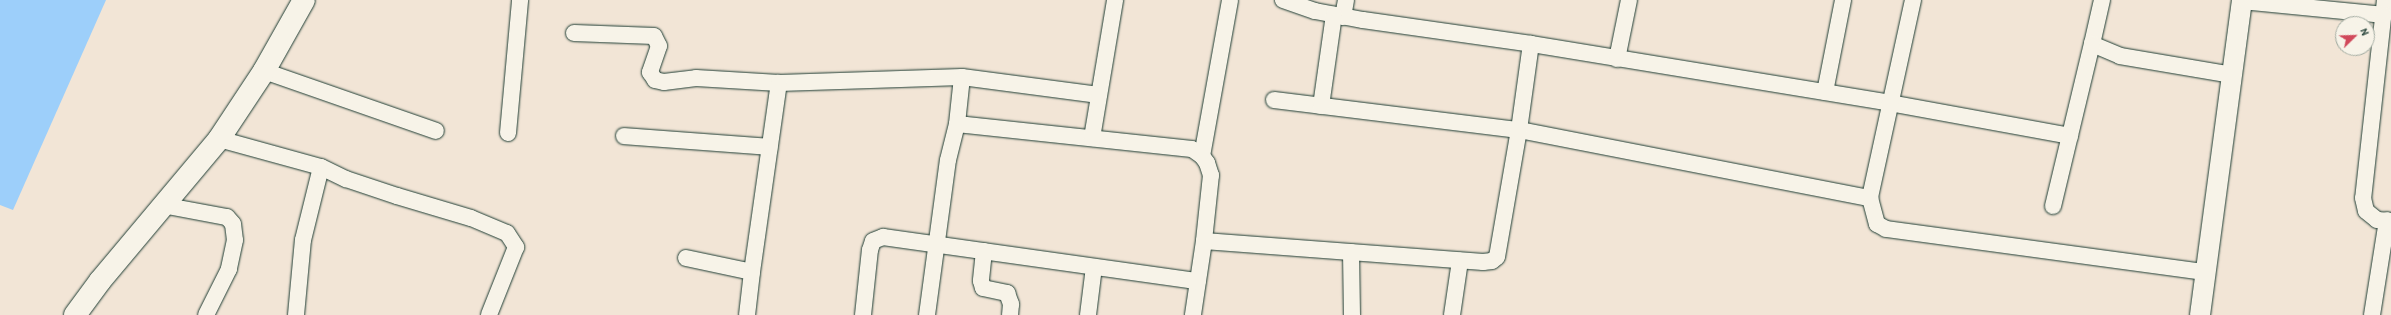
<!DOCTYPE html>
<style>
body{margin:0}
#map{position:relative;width:2391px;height:315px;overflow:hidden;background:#f2e5d6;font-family:"Patrick Hand",sans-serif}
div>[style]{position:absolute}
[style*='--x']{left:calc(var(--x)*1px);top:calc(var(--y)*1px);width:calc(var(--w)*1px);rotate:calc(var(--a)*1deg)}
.water>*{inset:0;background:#9dcffa}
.roads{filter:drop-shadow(0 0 1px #1f3d34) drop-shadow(0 0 1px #1f3d34)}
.minor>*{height:16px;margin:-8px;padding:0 8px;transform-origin:8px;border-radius:8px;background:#f7f3e8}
.tertiary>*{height:20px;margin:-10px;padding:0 10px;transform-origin:10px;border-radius:10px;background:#f7f3e8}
.secondary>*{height:22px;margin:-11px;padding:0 11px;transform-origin:11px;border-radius:11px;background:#f7f3e8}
span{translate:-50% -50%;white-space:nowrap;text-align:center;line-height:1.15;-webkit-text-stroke:3px #f7f3e8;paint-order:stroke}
.north{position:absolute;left:2335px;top:16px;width:40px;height:40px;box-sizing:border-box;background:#f7f3e8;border:1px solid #a1aaa0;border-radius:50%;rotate:67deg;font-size:11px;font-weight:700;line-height:16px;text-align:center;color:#1f3d34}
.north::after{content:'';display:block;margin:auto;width:14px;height:18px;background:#d1495b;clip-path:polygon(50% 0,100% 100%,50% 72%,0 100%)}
</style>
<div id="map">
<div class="water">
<i style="clip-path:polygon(0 0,106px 0,13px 210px,0 205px)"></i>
</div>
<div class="roads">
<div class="minor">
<i style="--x:1283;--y:0;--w:34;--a:19"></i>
<i style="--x:1315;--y:11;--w:49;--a:10.6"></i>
<i style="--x:1363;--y:20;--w:170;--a:8.1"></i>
<i style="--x:1531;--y:44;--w:364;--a:9.3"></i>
<i style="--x:1890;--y:103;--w:183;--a:10.4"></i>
<i style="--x:1913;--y:0;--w:203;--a:102.3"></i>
<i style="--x:1870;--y:198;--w:27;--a:75"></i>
<i style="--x:1877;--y:224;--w:10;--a:29"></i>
<i style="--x:1886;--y:229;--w:323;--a:7.7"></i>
<i style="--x:2102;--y:0;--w:45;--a:102.8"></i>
<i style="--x:2092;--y:44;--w:30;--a:23"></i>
<i style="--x:2120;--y:56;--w:114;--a:9.6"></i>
<i style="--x:2385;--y:0;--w:199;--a:96.3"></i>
<i style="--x:2363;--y:198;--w:13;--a:77"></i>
<i style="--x:2366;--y:211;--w:14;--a:39"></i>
<i style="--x:2377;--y:220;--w:14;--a:4"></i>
<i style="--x:2242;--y:1;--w:143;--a:5.6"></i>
<i style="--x:1343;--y:17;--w:17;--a:-80"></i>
<i style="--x:574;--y:33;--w:80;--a:2.1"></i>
<i style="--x:654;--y:36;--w:11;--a:63"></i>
<i style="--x:659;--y:46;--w:28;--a:109"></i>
<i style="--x:650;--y:72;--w:9;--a:58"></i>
<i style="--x:655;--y:80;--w:9;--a:13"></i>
<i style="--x:664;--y:82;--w:32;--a:-7"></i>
<i style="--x:696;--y:78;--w:83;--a:3.4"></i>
<i style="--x:779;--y:83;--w:183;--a:-1.9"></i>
<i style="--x:962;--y:77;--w:138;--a:7.5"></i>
<i style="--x:1617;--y:59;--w:60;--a:-78.5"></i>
<i style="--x:264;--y:71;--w:182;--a:19.2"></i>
<i style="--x:962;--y:77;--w:47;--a:96.1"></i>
<i style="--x:957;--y:124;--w:236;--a:6.1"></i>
<i style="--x:1192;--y:149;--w:12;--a:35"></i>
<i style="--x:1202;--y:156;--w:9;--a:54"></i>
<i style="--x:1207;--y:163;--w:13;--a:72"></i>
<i style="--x:1211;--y:175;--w:66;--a:96.1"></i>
<i style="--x:1204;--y:241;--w:75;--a:98.5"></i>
<i style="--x:1825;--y:92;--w:94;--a:-78.9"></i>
<i style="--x:1274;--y:100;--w:247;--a:7"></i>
<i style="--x:1519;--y:130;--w:358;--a:11"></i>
<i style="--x:1321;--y:106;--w:92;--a:-81.9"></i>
<i style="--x:508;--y:133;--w:134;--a:-84.8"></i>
<i style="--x:624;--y:136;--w:146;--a:4.3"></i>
<i style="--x:1092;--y:138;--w:140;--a:-80.5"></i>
<i style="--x:219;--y:139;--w:106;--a:15.4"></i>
<i style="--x:321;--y:167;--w:28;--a:26"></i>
<i style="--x:346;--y:179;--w:54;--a:18.4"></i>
<i style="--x:397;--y:196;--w:77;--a:16.6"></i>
<i style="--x:471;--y:218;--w:39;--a:23"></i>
<i style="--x:507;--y:233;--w:17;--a:57"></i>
<i style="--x:516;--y:247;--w:73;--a:111.7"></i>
<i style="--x:1202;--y:156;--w:158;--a:-79.8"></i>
<i style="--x:162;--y:205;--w:66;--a:10.5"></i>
<i style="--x:227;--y:217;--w:9;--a:49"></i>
<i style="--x:233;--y:224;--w:16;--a:83"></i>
<i style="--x:235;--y:240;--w:30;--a:102"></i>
<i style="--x:229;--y:269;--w:51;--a:116.6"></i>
<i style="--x:2053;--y:206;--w:167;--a:-76.5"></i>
<i style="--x:1204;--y:241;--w:280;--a:4.3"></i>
<i style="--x:1483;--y:262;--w:9;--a:-6"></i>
<i style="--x:1492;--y:261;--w:6;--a:-39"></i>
<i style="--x:1497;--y:257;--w:129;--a:-80.2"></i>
<i style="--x:1519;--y:130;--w:87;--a:-82.1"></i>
<i style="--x:984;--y:251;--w:30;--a:96"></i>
<i style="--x:981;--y:281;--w:7;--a:74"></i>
<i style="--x:983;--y:288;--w:25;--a:12"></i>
<i style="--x:1007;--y:293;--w:12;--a:70"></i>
<i style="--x:1011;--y:304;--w:11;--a:95"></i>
<i style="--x:1351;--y:252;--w:63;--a:89.1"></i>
<i style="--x:686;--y:258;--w:67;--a:12"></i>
<i style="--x:752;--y:272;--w:43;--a:96.6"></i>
<i style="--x:752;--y:272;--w:191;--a:-81.9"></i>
<i style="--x:296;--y:315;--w:75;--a:-84.7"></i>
<i style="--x:303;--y:240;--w:75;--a:-76.1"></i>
<i style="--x:863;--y:315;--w:65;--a:-83.9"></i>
<i style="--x:870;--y:250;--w:9;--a:-72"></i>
<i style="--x:873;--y:241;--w:11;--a:-22"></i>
<i style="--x:883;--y:237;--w:318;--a:8"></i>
<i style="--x:927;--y:315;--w:156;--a:-82.3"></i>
<i style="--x:948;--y:160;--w:37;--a:-76"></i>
<i style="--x:1088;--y:315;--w:48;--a:-82.9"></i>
<i style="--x:1452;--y:315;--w:55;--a:-81.6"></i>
<i style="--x:2372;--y:315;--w:96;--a:-81"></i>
</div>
<div class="tertiary">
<i style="--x:2200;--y:315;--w:318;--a:-82.4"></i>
</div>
<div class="secondary">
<i style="--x:75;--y:315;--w:42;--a:-53.7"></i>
<i style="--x:100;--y:281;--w:185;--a:-50"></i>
<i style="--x:219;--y:139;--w:82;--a:-56.5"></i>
<i style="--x:264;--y:71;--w:81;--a:-60.6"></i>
</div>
</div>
<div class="north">N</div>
</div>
